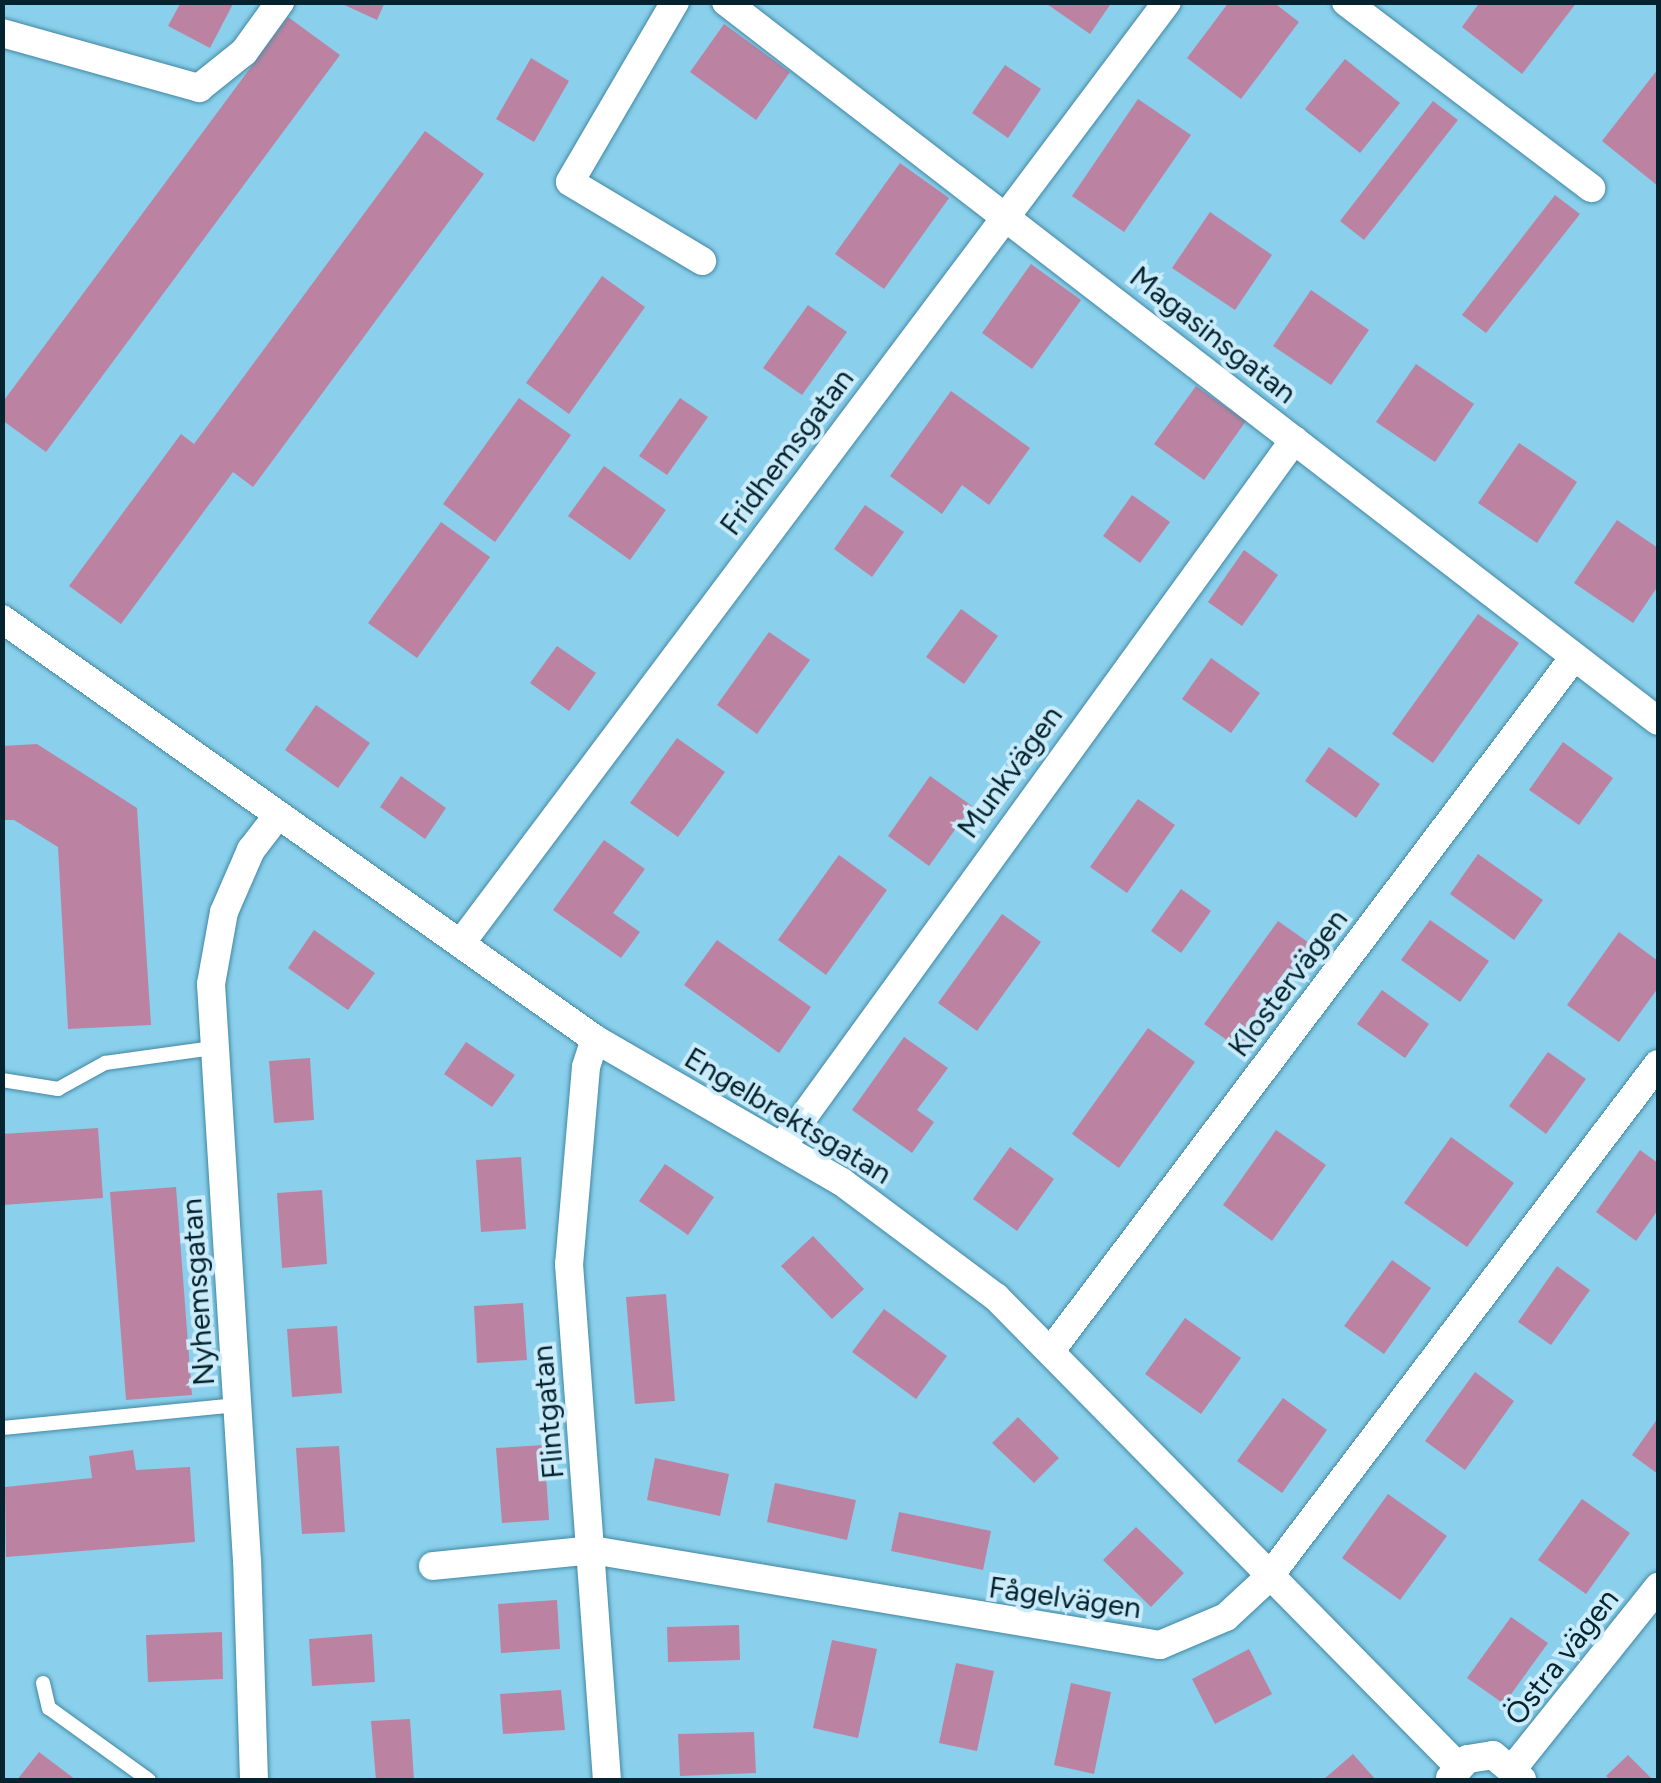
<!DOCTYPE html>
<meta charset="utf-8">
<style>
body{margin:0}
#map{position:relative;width:1661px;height:1783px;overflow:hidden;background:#8ad0ec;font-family:Figtree,sans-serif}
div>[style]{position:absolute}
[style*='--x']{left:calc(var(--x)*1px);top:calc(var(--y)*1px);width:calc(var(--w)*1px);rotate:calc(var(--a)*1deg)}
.building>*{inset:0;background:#bb83a1}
.roads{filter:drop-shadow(0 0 2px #4388a3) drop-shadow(0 0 2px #4388a3)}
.lane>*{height:14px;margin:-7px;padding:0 7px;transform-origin:7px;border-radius:7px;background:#fff}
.street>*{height:28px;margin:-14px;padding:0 14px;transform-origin:14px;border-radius:14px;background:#fff}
span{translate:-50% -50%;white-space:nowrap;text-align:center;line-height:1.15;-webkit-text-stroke:8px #caebfa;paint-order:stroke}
.street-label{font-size:30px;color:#05232e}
.frame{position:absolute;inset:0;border:5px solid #05232e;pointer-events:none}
</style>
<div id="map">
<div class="building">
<i style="clip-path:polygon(181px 2px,234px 2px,210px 48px,168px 26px)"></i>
<i style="clip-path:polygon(338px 2px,385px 2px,377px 20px)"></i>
<i style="clip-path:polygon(1044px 2px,1112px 2px,1090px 34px)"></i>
<i style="clip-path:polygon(1229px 2px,1273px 2px,1299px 22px,1241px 99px,1187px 58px)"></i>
<i style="clip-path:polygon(1480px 2px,1577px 2px,1522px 74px,1462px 27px)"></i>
<i style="clip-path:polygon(288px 17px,340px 55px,46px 452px,2px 420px,2px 403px)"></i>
<i style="clip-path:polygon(724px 24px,790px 72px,756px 120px,690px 72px)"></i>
<i style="clip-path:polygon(531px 58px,569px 81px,534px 142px,496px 119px)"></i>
<i style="clip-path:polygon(1345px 59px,1400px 103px,1360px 153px,1305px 109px)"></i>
<i style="clip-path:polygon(1005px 65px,1041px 89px,1008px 138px,972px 113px)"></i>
<i style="clip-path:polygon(1658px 69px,1658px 186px,1602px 141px)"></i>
<i style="clip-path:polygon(1138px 99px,1191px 135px,1124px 232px,1072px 196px)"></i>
<i style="clip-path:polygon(1433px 101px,1458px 120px,1364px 240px,1340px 221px)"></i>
<i style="clip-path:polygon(425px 131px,484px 174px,253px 487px,233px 472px,121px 624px,69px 586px,181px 434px,194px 444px)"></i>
<i style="clip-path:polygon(900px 163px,949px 198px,884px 289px,835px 254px)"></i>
<i style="clip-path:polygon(1555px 195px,1580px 214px,1486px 333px,1462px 315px)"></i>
<i style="clip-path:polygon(1210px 212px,1272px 255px,1235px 310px,1172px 268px)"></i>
<i style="clip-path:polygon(1031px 264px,1081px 300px,1032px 369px,982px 333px)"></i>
<i style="clip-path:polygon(602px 276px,645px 307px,569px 414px,526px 383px)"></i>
<i style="clip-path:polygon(1311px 290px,1369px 330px,1331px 385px,1273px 346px)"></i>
<i style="clip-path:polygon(808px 305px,847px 332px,802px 395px,763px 368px)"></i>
<i style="clip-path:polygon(1416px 364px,1474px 404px,1435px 462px,1376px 422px)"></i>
<i style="clip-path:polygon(1196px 386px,1246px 421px,1204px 480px,1154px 444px)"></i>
<i style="clip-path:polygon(951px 391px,1030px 448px,989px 505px,962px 485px,942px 514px,890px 476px)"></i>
<i style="clip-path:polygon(519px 398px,571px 435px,495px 542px,443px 504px)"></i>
<i style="clip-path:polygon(680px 398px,708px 417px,667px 475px,639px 456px)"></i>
<i style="clip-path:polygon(1519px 443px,1577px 482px,1537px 543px,1478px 503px)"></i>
<i style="clip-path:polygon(604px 466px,666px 510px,630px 560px,568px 516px)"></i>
<i style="clip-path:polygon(1132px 495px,1170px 522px,1140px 563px,1103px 536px)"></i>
<i style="clip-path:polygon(865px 505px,904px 532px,872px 577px,834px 549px)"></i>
<i style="clip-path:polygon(1617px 520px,1658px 548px,1658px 586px,1633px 623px,1574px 583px)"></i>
<i style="clip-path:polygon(441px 522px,490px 557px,417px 658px,368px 623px)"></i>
<i style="clip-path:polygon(1244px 550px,1278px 575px,1242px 626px,1208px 602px)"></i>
<i style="clip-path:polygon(961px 609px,998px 636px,964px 684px,926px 657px)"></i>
<i style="clip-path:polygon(1478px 614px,1519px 643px,1433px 763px,1392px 734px)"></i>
<i style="clip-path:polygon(769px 632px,810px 660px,757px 734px,717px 705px)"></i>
<i style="clip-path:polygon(557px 646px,596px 673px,569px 711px,530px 683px)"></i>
<i style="clip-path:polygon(1211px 658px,1260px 693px,1231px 733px,1182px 699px)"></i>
<i style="clip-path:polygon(316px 705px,370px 743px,338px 788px,285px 750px)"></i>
<i style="clip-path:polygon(677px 738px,725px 772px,678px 837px,630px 803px)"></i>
<i style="clip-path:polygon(1563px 742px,1613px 778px,1579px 825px,1529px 790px)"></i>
<i style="clip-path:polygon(37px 744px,137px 808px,151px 1025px,68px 1029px,58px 847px,14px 820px,2px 820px,2px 746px)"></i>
<i style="clip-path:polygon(1329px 747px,1380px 784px,1356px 818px,1305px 781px)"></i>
<i style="clip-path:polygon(401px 776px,446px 808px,425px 839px,380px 807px)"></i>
<i style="clip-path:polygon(930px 776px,972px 806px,929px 866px,888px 836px)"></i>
<i style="clip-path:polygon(1138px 799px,1175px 825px,1127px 893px,1090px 867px)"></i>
<i style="clip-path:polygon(604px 840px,645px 869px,613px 913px,640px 932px,621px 958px,553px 910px)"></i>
<i style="clip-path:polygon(1478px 854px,1543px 900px,1514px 940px,1450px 894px)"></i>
<i style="clip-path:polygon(839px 855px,887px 890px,826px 975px,778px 940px)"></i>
<i style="clip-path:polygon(1181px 889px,1211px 911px,1181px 953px,1151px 931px)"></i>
<i style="clip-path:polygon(1002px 914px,1041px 942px,977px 1031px,938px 1003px)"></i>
<i style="clip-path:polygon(1430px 920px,1489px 961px,1460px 1002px,1401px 960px)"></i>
<i style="clip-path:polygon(1278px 921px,1315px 947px,1241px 1050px,1204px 1024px)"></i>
<i style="clip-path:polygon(314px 930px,375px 973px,348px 1010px,288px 968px)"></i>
<i style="clip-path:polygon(1619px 932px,1658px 961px,1658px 988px,1619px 1042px,1567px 1005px)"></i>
<i style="clip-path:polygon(717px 940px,811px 1007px,779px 1053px,684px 985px)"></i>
<i style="clip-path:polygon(1382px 990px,1429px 1024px,1405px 1058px,1357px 1024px)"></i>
<i style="clip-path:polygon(1148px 1028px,1195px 1062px,1119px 1168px,1072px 1134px)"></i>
<i style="clip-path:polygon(904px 1037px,948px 1068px,917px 1110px,934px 1122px,912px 1153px,852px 1110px)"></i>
<i style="clip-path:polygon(466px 1042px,515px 1075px,492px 1107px,444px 1074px)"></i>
<i style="clip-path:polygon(1548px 1052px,1586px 1079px,1546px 1134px,1509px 1106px)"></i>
<i style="clip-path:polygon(310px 1058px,314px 1120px,274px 1123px,269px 1061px)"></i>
<i style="clip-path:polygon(98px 1128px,103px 1198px,2px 1205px,2px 1134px)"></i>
<i style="clip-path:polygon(1276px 1130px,1326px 1165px,1272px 1241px,1223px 1205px)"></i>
<i style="clip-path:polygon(1451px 1137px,1514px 1183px,1467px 1247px,1404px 1203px)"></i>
<i style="clip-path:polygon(1010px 1147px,1054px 1179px,1017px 1231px,973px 1199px)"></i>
<i style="clip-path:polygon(1640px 1150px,1658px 1163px,1658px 1210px,1636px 1241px,1596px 1212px)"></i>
<i style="clip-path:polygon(521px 1157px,526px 1229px,481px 1232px,476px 1160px)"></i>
<i style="clip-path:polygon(665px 1164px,714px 1197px,688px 1235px,639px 1201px)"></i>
<i style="clip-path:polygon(176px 1187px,192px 1395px,126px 1400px,110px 1192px)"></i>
<i style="clip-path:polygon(322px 1190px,327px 1264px,282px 1268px,277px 1193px)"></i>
<i style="clip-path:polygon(813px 1236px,864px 1289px,832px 1319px,781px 1266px)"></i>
<i style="clip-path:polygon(1392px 1260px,1431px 1288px,1384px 1354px,1344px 1326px)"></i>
<i style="clip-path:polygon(1557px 1266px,1590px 1290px,1551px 1345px,1518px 1322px)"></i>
<i style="clip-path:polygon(666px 1294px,675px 1401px,635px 1404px,626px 1297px)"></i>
<i style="clip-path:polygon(523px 1303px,527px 1360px,477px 1363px,474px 1306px)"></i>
<i style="clip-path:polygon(884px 1309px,947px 1356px,916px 1399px,852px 1352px)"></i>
<i style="clip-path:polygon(1185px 1318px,1241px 1358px,1201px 1414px,1145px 1374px)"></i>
<i style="clip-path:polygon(337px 1326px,342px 1393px,292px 1397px,287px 1329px)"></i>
<i style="clip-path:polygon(1475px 1372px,1514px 1401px,1465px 1470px,1425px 1441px)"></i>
<i style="clip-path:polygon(1283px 1398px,1327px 1430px,1282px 1493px,1237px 1461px)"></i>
<i style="clip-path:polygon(1018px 1417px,1059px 1458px,1034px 1483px,992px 1443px)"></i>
<i style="clip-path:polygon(1658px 1418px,1658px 1474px,1632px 1455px)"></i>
<i style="clip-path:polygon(544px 1445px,549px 1520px,502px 1523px,496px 1448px)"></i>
<i style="clip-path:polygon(339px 1446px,345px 1532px,302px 1534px,296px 1448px)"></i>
<i style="clip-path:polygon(133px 1450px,136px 1470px,190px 1467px,195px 1542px,6px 1557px,5px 1487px,92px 1478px,89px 1456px)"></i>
<i style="clip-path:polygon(655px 1458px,729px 1474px,720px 1516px,647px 1500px)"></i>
<i style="clip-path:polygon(775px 1483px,856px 1500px,847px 1540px,767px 1522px)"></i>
<i style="clip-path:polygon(1388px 1494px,1447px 1536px,1400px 1600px,1342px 1558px)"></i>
<i style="clip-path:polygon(1582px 1499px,1630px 1533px,1586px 1594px,1538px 1560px)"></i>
<i style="clip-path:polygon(899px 1512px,991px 1531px,983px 1570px,891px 1551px)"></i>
<i style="clip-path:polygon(1136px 1527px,1184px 1573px,1151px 1607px,1103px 1560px)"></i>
<i style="clip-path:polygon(557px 1600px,560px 1649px,501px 1653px,498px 1604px)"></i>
<i style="clip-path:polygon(1511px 1617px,1548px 1643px,1504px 1704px,1467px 1678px)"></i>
<i style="clip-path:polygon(739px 1625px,740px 1660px,668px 1662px,667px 1627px)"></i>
<i style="clip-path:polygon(222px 1632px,223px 1679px,148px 1682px,146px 1635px)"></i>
<i style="clip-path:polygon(372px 1634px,375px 1682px,312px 1686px,309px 1639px)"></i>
<i style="clip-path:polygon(832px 1640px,877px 1649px,858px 1738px,813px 1728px)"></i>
<i style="clip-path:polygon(1249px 1649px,1272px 1694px,1215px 1724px,1192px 1679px)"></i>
<i style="clip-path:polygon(956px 1663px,994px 1671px,977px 1751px,939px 1743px)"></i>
<i style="clip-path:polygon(1071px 1683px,1111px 1692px,1094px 1774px,1054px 1765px)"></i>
<i style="clip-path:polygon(561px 1690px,565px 1730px,503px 1734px,500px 1694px)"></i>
<i style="clip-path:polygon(410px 1719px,414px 1780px,376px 1780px,371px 1721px)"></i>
<i style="clip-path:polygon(754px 1732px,756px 1773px,680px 1776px,678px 1734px)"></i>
<i style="clip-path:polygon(39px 1752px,76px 1780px,17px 1780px)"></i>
<i style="clip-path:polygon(1353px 1754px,1376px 1780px,1323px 1780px)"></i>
<i style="clip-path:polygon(1628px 1755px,1653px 1780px,1610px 1780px,1606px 1776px)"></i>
</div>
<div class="roads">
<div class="lane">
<i style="--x:2;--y:1080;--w:57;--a:9.1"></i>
<i style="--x:58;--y:1089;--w:54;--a:-29"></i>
<i style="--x:105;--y:1063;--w:109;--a:-7.9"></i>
<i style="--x:2;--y:1428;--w:237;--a:-5.6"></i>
<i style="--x:43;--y:1683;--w:26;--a:77"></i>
<i style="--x:49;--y:1708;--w:123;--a:35.8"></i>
</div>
<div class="street">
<i style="--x:675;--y:2;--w:208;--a:120.3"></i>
<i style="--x:570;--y:182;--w:154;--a:30.9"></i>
<i style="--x:726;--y:2;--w:1177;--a:37.65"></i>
<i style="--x:1346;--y:2;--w:308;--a:37.2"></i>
<i style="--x:2;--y:33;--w:205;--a:15.6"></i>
<i style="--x:199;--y:88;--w:58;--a:-38.7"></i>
<i style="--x:244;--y:52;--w:62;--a:-54.2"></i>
<i style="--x:2;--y:619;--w:727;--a:35.31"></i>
<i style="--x:595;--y:1039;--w:285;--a:30.1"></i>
<i style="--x:842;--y:1182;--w:192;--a:36.8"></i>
<i style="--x:996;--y:1297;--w:658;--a:45.43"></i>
<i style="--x:461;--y:943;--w:1176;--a:-53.12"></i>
<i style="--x:595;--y:1039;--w:29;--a:108"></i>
<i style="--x:586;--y:1067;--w:198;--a:94.9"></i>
<i style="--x:569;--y:1264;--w:517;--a:85.79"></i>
<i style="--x:783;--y:1145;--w:871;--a:-54.06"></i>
<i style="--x:1053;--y:1348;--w:865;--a:-52.98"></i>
<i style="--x:433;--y:1566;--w:160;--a:-5.7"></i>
<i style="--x:592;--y:1550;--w:576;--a:9.5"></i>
<i style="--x:1160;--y:1645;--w:72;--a:-23"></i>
<i style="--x:1226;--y:1617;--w:57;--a:-42.9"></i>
<i style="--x:1268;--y:1578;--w:645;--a:-52.81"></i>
<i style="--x:1514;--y:1767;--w:231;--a:-51.3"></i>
<i style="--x:1450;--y:1778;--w:26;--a:-47"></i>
<i style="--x:1468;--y:1759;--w:25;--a:-9"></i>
<i style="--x:1493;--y:1755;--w:38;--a:40"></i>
<i style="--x:254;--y:1780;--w:219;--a:-91.8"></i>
<i style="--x:247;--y:1561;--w:578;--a:-93.57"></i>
<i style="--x:211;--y:984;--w:73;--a:-79.8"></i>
<i style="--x:224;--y:912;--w:68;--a:-66.5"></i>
<i style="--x:251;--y:850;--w:44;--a:-52.4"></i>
</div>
</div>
<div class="street-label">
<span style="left:1213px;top:335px;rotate:38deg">Magasinsgatan</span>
<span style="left:787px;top:452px;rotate:-53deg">Fridhemsgatan</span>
<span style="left:1010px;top:772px;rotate:-54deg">Munkvägen</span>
<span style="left:1288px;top:983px;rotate:-53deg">Klostervägen</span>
<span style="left:788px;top:1116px;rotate:31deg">Engelbrektsgatan</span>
<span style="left:198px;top:1292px;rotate:-94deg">Nyhemsgatan</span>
<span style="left:548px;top:1412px;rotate:-95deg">Flintgatan</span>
<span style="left:1065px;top:1598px;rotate:8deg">Fågelvägen</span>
<span style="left:1562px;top:1657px;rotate:-52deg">Östra vägen</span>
</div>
<div class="frame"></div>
</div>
